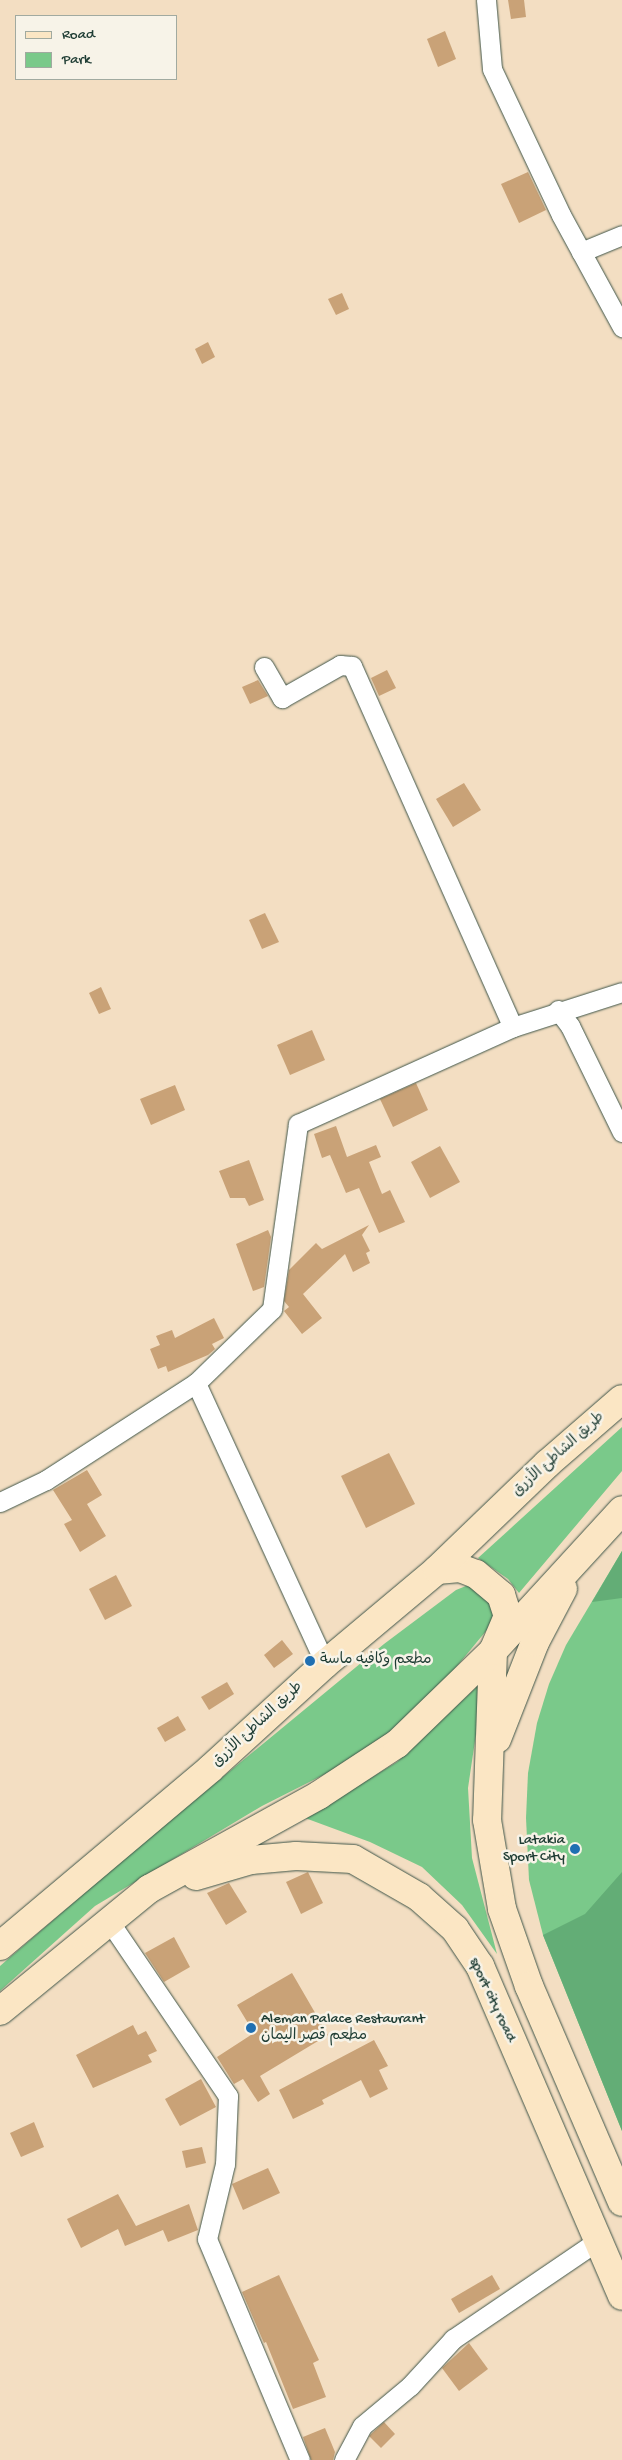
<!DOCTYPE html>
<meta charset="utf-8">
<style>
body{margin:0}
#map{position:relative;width:622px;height:2460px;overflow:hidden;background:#f3dec2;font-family:"Gochi Hand","Playpen Sans Arabic",sans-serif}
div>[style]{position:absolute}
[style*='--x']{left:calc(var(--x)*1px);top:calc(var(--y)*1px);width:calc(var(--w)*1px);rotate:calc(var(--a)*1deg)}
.green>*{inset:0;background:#7ac98a}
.forest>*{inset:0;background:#63ad76}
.building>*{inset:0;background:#c9a277}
.roads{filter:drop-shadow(0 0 1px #3f5549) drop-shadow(0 0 1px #3f5549)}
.minor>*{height:19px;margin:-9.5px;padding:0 9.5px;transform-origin:9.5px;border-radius:9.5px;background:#fff}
.secondary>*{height:28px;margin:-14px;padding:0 14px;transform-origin:14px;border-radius:14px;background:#fbe6c4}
.dots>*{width:14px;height:14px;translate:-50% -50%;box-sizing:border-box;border:2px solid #f7f3e8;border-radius:50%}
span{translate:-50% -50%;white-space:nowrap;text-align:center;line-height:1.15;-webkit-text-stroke:5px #f7f3e8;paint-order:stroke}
.street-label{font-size:15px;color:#1f3d34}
.poi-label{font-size:15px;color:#1f3d34}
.left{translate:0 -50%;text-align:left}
.right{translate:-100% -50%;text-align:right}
.legend{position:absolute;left:15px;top:15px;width:162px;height:65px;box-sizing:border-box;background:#f7f3e8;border:1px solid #a1aaa0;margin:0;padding:6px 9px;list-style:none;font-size:15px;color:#1f3d34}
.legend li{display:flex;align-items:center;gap:10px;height:25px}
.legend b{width:25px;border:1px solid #a1aaa0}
</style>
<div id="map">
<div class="green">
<i style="clip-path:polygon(622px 1427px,622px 1471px,519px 1593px,508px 1579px,478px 1558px)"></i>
<i style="clip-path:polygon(622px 1551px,622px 2131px,543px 1935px,529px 1880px,526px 1818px,528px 1773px,537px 1723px,549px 1684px,566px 1645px)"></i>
<i style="clip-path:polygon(466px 1586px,479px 1588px,494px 1609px,491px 1625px,438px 1689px,394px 1729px,339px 1767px,262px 1806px,95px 1906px,0 1991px,0 1966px,139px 1846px,384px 1644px,456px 1590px)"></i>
<i style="clip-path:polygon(484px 1680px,468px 1788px,472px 1858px,497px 1954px,462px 1905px,422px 1867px,370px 1842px,305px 1818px,397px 1762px)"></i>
</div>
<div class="forest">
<i style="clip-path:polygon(622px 1551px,622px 1598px,592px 1602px)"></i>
<i style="clip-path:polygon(622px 1872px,622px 2131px,543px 1935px,585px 1914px)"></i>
</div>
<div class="building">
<i style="clip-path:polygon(508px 0,524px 0,526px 17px,511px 19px)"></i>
<i style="clip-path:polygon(445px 31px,456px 59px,438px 67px,427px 39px)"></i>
<i style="clip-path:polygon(528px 172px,546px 210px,519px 223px,501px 184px)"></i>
<i style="clip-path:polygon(342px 293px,349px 309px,336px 315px,328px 299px)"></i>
<i style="clip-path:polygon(208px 342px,215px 357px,202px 364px,195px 349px)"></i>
<i style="clip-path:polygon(387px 670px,396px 688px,379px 696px,371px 678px)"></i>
<i style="clip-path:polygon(258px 680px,268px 696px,250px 704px,242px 687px)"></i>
<i style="clip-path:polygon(464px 783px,481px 810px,453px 827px,436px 799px)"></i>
<i style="clip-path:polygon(265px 913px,279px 942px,262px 949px,249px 920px)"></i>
<i style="clip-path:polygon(101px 987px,111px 1009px,99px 1014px,89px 993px)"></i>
<i style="clip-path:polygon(312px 1030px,325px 1060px,290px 1075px,277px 1045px)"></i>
<i style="clip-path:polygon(416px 1083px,428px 1110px,393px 1127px,380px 1099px)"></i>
<i style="clip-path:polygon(175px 1085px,185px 1110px,151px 1125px,140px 1099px)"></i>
<i style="clip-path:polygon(336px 1126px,347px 1157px,376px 1145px,381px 1157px,369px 1162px,382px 1194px,390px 1190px,405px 1222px,379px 1233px,359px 1188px,346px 1193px,330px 1155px,322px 1158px,314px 1134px)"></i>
<i style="clip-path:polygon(440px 1146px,460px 1182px,430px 1198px,411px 1162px)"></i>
<i style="clip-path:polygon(249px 1160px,264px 1200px,249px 1206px,245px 1198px,230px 1198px,219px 1171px)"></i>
<i style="clip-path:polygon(369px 1225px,362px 1235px,370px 1251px,366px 1253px,370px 1263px,353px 1272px,345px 1254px,303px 1294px,322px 1318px,302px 1334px,284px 1311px,289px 1307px,284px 1301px,289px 1270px,316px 1243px,322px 1249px)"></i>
<i style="clip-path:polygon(268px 1230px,271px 1237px,264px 1287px,253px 1291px,236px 1244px)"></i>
<i style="clip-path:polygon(214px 1318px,224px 1338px,212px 1344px,215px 1349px,208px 1355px,168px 1372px,166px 1366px,158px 1369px,150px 1349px,160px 1345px,156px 1336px,172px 1330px,175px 1338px)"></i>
<i style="clip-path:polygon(389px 1453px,415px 1504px,366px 1528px,341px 1476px)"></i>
<i style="clip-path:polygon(87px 1470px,102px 1495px,87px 1504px,106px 1536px,80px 1552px,64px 1524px,72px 1520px,53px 1490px)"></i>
<i style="clip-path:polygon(116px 1575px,132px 1606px,105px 1620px,89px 1589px)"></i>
<i style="clip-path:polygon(282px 1640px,293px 1654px,274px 1668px,264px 1655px)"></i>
<i style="clip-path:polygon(227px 1682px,234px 1694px,209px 1710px,201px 1697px)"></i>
<i style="clip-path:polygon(178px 1716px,186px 1730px,165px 1742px,157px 1728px)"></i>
<i style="clip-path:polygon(308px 1872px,323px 1903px,301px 1914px,286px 1882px)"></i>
<i style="clip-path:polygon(229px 1883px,247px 1912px,226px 1925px,207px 1893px)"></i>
<i style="clip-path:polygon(174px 1937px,190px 1967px,164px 1982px,145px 1953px)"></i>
<i style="clip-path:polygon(292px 1973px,328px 2035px,260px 2076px,270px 2094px,258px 2102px,243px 2079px,234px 2084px,217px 2057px,254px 2033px,237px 2005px)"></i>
<i style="clip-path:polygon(133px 2025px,138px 2035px,146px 2031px,157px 2051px,148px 2055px,152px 2062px,93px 2088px,76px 2055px)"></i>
<i style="clip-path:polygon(374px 2040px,388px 2066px,379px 2070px,388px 2089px,370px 2098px,361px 2080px,322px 2100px,324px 2104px,293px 2119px,279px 2090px)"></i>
<i style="clip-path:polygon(201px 2079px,216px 2107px,180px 2126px,165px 2099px)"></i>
<i style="clip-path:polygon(34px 2122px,44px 2147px,21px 2157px,10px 2133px)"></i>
<i style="clip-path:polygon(202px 2147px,206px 2163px,186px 2168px,182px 2151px)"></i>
<i style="clip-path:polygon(268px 2168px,280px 2193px,243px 2210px,232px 2184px)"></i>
<i style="clip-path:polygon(118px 2194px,136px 2226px,189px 2204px,198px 2230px,168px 2242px,163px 2230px,125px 2246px,118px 2229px,81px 2248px,67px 2219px)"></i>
<i style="clip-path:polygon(279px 2275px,319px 2360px,313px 2363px,326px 2397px,293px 2409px,266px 2342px,264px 2343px,242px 2292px)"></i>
<i style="clip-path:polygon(492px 2275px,500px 2289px,459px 2313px,451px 2299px)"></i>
<i style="clip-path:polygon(469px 2343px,488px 2369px,459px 2391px,442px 2368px)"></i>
<i style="clip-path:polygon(384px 2422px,395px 2434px,381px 2448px,369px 2436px)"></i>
<i style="clip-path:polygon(325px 2428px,335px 2452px,333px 2460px,311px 2460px,303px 2437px)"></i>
</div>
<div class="roads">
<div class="minor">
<i style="--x:486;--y:0;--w:69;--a:85"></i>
<i style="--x:492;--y:69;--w:161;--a:64.7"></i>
<i style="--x:561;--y:215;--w:128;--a:61.4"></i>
<i style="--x:581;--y:252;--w:44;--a:-22.5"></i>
<i style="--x:264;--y:667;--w:36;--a:60"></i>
<i style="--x:282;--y:698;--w:67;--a:-29.6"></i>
<i style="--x:340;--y:665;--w:12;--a:5"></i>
<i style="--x:352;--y:666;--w:395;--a:66"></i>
<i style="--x:558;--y:1010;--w:20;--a:53"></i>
<i style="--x:570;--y:1026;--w:118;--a:63.9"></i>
<i style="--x:196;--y:1383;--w:309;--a:65.3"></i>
<i style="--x:0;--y:1502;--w:51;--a:-25.6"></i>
<i style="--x:46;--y:1480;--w:179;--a:-32.9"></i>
<i style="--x:196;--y:1383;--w:106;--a:-44.2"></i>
<i style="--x:272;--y:1309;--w:187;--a:-82"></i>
<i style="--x:298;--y:1124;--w:236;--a:-24.3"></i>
<i style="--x:513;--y:1027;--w:114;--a:-17.8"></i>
<i style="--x:109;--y:1921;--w:212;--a:55.8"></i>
<i style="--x:228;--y:2096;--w:68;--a:92.5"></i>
<i style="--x:225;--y:2164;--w:77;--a:103.5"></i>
<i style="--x:207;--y:2239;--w:240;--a:67.2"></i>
<i style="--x:344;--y:2460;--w:38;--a:-62"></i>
<i style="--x:362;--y:2426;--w:62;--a:-39.8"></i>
<i style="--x:410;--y:2386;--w:64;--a:-47.5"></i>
<i style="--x:453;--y:2339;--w:174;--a:-34.2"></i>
</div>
<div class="secondary">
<i style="--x:437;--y:1570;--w:23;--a:-5"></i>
<i style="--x:460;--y:1568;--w:17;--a:21"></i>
<i style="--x:476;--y:1574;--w:33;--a:40"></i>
<i style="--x:501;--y:1595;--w:22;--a:72"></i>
<i style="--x:508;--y:1616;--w:38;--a:113"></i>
<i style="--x:493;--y:1651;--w:169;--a:92"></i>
<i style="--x:487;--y:1820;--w:90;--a:80.4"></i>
<i style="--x:502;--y:1909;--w:82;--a:70.7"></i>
<i style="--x:529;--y:1986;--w:235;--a:66.7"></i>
<i style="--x:497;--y:1739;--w:104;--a:-68.6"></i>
<i style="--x:535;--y:1642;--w:60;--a:-62.2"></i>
<i style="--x:196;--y:1876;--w:57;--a:-16.2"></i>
<i style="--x:251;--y:1860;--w:45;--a:-5.1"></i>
<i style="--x:296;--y:1856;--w:57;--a:3"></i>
<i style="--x:353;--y:1859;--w:76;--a:29.9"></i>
<i style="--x:419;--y:1897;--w:48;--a:41.6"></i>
<i style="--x:455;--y:1929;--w:45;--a:56"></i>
<i style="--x:480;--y:1966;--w:359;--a:66.7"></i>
<i style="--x:0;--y:1946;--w:275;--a:-40.1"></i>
<i style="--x:210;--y:1769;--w:156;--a:-42.4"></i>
<i style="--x:325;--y:1664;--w:146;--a:-40"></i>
<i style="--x:437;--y:1570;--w:153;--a:-43.9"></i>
<i style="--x:547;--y:1464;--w:99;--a:-40.9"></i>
<i style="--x:0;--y:2011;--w:193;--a:-39.3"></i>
<i style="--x:149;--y:1889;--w:194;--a:-28.9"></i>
<i style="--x:319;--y:1795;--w:93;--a:-33.2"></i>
<i style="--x:397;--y:1744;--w:134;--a:-44.1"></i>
<i style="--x:493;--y:1651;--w:191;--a:-47.5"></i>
</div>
</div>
<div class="dots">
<i style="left:310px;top:1661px;background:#1f6fb2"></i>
<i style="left:575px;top:1849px;background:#1f6fb2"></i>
<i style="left:251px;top:2028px;background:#1f6fb2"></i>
</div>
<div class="street-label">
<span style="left:559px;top:1455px;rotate:-42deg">طريق الشاطئ الأزرق</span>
<span style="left:258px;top:1725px;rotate:-43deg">طريق الشاطئ الأزرق</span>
<span style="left:492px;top:2000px;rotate:65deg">sport city road</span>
</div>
<div class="poi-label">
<span class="left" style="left:320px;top:1661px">مطعم وكافيه ماسة</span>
<span class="right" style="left:565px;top:1849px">Latakia<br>Sport City</span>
<span class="left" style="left:261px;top:2028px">Aleman Palace Restaurant<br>مطعم قصر اليمان</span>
</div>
<ul class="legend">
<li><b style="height:6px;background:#fbe6c4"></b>Road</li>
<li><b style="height:14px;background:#7ac98a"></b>Park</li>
</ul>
</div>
